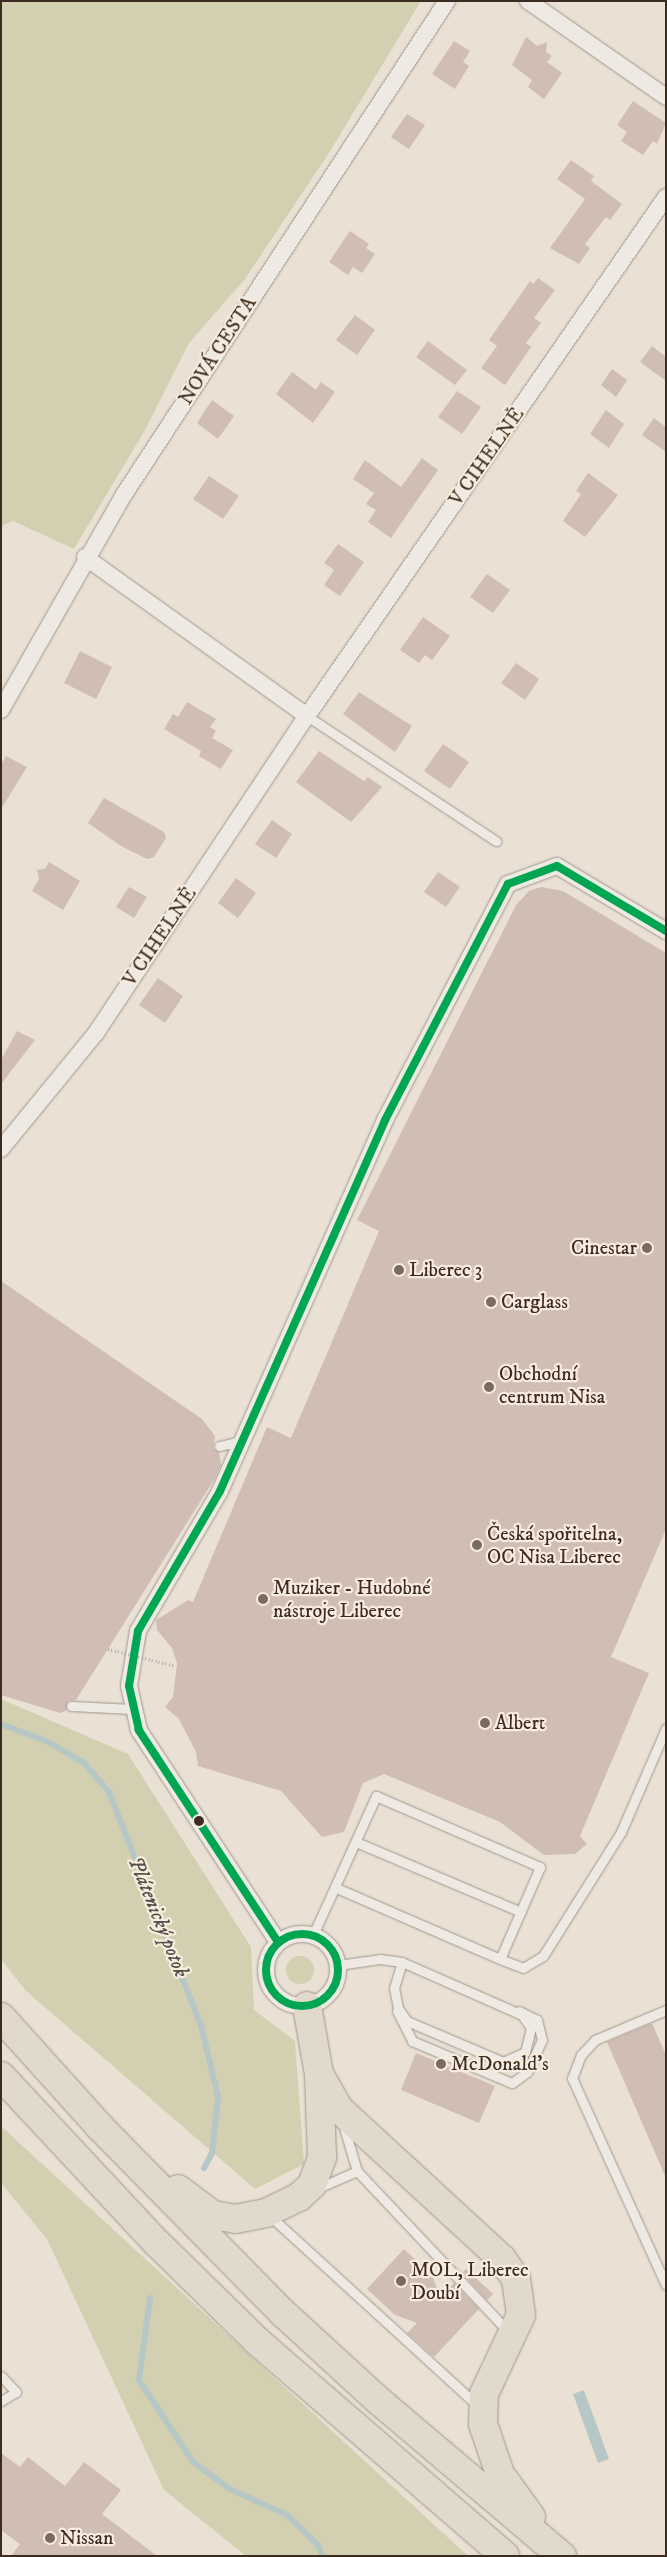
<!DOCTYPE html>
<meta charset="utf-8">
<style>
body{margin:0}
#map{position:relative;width:667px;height:2557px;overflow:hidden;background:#eae1d4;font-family:"IM FELL DW Pica",serif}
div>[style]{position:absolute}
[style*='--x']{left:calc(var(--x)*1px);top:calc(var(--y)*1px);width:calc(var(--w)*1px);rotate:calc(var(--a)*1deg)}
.green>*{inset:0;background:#d2d0b1}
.round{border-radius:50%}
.water>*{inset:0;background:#b6c7c6}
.stream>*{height:6px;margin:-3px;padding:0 3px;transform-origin:3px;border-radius:3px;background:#b6c7c6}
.building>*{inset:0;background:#d0bdb4}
.roads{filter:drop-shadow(0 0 1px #9e978e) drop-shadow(0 0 1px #9e978e)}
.service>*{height:9px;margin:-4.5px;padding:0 4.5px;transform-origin:4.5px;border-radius:4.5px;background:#eeeae3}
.minor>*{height:16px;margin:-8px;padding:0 8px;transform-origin:8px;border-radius:8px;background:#eeeae3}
.minor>.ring{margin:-8px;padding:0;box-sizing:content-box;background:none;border:16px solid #eeeae3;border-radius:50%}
.trunk>*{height:28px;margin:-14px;padding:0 14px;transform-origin:14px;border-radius:14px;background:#e2d9cd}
.path-bridge>*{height:3px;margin-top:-1.5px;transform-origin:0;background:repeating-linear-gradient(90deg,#aea9a3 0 1px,transparent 0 3.5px)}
.bus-1>*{height:8px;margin:-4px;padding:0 4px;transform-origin:4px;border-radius:4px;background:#00a651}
.bus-1>.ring{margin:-4px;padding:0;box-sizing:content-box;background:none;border:8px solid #00a651;border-radius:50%}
.dots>*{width:14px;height:14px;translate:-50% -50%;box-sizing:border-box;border:2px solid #f8ecdd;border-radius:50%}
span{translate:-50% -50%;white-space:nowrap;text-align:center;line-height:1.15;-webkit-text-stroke:4.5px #f8ecdd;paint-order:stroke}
.street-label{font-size:20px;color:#3b2c22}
.poi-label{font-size:20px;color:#3b2c22}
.right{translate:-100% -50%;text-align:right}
.left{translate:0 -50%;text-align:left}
.water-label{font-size:21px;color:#54504a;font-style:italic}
.frame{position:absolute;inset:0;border:2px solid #3b2c22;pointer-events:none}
</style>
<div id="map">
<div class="green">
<i style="clip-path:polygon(1px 1px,421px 1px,329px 153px,245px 279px,189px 343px,144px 432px,74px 549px,13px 521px,1px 526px)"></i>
<i style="clip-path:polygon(1px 1699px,128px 1754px,251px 1947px,254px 2010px,295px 2041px,304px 2164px,255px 2189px,25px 1990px,1px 1959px)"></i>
<i class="round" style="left:286px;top:1956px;width:28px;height:28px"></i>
<i style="clip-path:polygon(1px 2126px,468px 2556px,246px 2556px,164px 2490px,47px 2239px,1px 2183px)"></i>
</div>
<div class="water">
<i style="clip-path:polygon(584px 2390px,609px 2459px,598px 2463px,573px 2394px)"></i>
</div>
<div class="stream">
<i style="--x:1;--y:1724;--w:48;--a:20.7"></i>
<i style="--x:46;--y:1741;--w:43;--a:29.6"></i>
<i style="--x:83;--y:1762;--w:40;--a:49"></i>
<i style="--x:109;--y:1792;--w:251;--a:68.5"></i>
<i style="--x:201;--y:2025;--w:74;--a:76.7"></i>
<i style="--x:218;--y:2097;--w:56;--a:96.1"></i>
<i style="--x:212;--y:2153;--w:17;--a:118"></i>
<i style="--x:150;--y:2298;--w:83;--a:97.6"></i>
<i style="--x:139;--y:2380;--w:98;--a:56.6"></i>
<i style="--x:193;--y:2462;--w:46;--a:36.1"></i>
<i style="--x:230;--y:2489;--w:63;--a:24.5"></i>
<i style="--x:287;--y:2515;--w:43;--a:44.1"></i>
<i style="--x:318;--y:2545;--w:12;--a:70"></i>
</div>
<div class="building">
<i style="clip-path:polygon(526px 37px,537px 46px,547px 42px,546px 52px,552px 56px,547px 62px,562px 73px,544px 99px,528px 87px,532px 80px,512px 65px)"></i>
<i style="clip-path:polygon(454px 41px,470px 51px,463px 62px,469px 66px,455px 89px,432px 74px)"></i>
<i style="clip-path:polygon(633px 101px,666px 123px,657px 144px,653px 141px,643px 155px,621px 141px,627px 132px,617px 125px)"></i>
<i style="clip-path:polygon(407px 114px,425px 125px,409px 149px,391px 137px)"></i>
<i style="clip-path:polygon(571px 160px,594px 176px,591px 181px,622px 204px,610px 220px,606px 217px,585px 244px,590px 248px,579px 264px,550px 248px,585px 199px,557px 179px)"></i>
<i style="clip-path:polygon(350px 231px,369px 244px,366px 248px,375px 254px,362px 273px,353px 267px,348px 275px,329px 262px)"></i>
<i style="clip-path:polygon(538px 278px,555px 290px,534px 318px,541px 323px,526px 343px,531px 347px,505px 385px,481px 368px,497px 346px,489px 340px,530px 281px,533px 284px)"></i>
<i style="clip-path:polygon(355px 315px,375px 330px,357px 355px,336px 340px)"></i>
<i style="clip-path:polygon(428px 341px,467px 370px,455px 385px,416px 357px)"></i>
<i style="clip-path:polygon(652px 346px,666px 357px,666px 381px,640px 362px)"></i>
<i style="clip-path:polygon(612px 369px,627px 380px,616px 397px,601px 385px)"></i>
<i style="clip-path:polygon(292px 372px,316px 390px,321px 382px,335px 392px,313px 423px,276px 394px)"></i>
<i style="clip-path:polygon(457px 391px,481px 407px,462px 434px,438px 417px)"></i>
<i style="clip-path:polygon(212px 400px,234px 416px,218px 439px,197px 423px)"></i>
<i style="clip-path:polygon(606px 410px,624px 424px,609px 448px,590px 434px)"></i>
<i style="clip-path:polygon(654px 418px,666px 427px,666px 452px,642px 435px)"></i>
<i style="clip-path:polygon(422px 458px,438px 470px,391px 538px,368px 522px,376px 510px,366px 504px,374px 493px,353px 479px,365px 460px,401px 487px)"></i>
<i style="clip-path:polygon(588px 473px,618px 495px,585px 537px,563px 521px,581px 494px,576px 491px)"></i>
<i style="clip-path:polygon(209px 476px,239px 496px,223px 519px,193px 499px)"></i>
<i style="clip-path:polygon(338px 544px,364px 562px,340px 596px,324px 585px,334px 570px,324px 563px)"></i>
<i style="clip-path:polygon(487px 574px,510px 590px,493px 613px,470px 597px)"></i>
<i style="clip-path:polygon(423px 617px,450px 636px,432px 660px,425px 655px,419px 663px,400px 650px)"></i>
<i style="clip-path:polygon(80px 651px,112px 667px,96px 699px,64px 683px)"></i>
<i style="clip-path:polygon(516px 663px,539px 679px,525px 700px,501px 683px)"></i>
<i style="clip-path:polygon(359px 692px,412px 726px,395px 752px,343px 714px)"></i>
<i style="clip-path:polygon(187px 702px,216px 719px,210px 727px,216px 731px,212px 738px,233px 750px,221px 769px,199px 756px,201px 751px,164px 729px,173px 714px,178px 717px)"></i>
<i style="clip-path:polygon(443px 744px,469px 762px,450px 789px,424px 771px)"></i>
<i style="clip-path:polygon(319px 751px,364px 781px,368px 777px,382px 787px,351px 822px,296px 782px)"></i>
<i style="clip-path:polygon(6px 756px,27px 767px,1px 809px,1px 765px)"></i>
<i style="clip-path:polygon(104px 798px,164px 832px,166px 838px,154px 857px,147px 859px,121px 846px,88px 823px)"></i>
<i style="clip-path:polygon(272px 820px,292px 834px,276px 858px,255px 844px)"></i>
<i style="clip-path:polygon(49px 862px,80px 881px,63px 910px,32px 891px,39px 879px,37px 870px,45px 869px)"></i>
<i style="clip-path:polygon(438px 872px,460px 887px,446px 907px,424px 892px)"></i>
<i style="clip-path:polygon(236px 878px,256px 893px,238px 918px,218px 903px)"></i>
<i style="clip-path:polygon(129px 887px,147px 897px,134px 918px,116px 907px)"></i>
<i style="clip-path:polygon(541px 887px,563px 891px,666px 953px,666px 1529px,611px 1657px,649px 1673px,580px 1836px,587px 1844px,575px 1854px,544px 1855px,500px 1822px,384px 1774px,363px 1783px,344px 1832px,322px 1837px,281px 1791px,198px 1766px,196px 1752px,179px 1719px,165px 1707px,173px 1697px,177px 1663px,172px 1648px,157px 1630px,156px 1620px,188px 1600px,193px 1602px,267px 1427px,291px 1438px,379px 1231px,357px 1220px,516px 905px,529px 891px)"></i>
<i style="clip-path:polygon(158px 978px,183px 996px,165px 1023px,139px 1005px)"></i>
<i style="clip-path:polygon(17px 1031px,35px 1040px,1px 1084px,1px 1060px)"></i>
<i style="clip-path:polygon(1px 1281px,202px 1419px,215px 1436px,213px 1448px,219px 1452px,221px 1465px,215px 1478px,76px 1700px,68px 1701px,67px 1710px,60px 1713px,1px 1695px)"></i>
<i style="clip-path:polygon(652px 2023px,666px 2055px,666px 2178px,607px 2042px)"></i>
<i style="clip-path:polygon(416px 2053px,495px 2086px,479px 2123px,401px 2090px)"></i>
<i style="clip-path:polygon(404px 2249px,432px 2275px,440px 2297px,454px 2283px,479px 2309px,434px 2357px,407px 2333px,417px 2323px,395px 2315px,367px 2289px)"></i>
<i style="clip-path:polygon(466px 2269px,493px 2294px,487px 2300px,462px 2273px)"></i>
<i style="clip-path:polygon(1px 2453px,20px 2467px,28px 2457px,65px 2486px,84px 2462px,121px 2490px,102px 2514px,157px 2556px,11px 2556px,20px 2544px,1px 2530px)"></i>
</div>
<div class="roads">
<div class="service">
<i style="--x:307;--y:716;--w:227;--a:33.5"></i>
<i style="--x:219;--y:1446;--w:22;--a:-13"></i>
<i style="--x:71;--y:1706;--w:62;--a:2.8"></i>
<i style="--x:356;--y:1842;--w:179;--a:23"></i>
<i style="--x:313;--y:1935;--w:153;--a:-65.6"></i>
<i style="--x:376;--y:1796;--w:179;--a:23.4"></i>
<i style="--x:540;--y:1867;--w:100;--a:113.5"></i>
<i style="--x:500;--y:1959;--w:178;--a:-156.5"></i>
<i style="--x:500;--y:1959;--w:25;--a:21"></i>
<i style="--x:523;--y:1968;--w:23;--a:-31"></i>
<i style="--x:543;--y:1956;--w:146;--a:-57.8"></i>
<i style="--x:621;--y:1832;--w:113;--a:-66.6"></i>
<i style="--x:402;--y:1962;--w:131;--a:23.8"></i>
<i style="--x:522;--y:2015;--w:16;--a:55"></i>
<i style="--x:531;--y:2028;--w:25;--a:104"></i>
<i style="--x:525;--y:2052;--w:24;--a:156"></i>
<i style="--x:503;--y:2062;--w:104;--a:-156.9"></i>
<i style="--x:407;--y:2021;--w:16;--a:-125"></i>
<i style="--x:398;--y:2008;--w:20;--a:-101"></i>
<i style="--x:394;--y:1988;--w:27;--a:-73"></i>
<i style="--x:338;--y:1965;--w:42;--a:-8.1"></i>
<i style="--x:380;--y:1959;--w:22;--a:8"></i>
<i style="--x:666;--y:2010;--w:77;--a:157.1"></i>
<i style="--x:595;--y:2040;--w:21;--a:133"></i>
<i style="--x:581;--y:2055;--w:25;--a:111"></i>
<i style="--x:572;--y:2078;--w:227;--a:65.6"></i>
<i style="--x:397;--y:2011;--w:34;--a:63"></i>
<i style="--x:412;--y:2041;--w:108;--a:22.8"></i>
<i style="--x:512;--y:2083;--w:19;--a:-36"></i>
<i style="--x:527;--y:2072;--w:35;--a:-65"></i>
<i style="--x:542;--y:2040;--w:21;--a:-104"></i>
<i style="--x:537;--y:2020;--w:20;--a:-153"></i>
<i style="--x:343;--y:2124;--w:49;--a:73.4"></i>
<i style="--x:316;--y:2189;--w:45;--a:-23.7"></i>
<i style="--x:357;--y:2171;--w:220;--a:46.7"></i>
<i style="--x:270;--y:2216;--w:282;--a:42.4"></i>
<i style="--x:1;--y:2376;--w:22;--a:47"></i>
<i style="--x:16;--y:2392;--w:17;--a:149"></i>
</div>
<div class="minor">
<i style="--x:528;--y:1;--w:168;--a:34.8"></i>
<i style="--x:85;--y:557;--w:273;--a:35.6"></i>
<i style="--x:1;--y:710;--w:250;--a:-60.3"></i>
<i style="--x:125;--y:493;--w:588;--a:-56.8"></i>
<i style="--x:1;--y:1149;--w:150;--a:-50.7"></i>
<i style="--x:96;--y:1033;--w:381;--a:-56.4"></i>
<i style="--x:307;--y:716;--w:631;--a:-55.33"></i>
<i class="ring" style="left:266px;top:1934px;width:56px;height:56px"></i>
<i style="--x:278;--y:1942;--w:254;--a:-123.3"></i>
<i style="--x:139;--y:1730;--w:45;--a:-102.8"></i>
<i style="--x:129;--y:1686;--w:56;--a:-80.7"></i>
<i style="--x:138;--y:1631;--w:162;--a:-59.6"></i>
<i style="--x:220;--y:1491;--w:406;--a:-66"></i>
<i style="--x:385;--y:1120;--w:266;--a:-62.5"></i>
<i style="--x:508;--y:884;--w:52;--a:-20.2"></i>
<i style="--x:557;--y:866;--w:127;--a:30.8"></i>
</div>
<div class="trunk">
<i style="--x:1;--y:2017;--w:147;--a:48"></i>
<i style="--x:99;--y:2126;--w:264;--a:45.5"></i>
<i style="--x:284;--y:2314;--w:129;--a:42.5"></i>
<i style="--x:379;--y:2401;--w:240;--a:40.3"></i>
<i style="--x:319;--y:2074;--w:40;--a:60.3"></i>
<i style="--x:339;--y:2109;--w:222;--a:42.6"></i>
<i style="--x:502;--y:2259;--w:24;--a:55"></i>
<i style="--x:516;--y:2279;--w:36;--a:82"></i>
<i style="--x:521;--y:2315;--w:87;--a:115.1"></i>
<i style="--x:484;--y:2394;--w:30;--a:92"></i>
<i style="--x:483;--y:2424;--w:53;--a:71.2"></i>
<i style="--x:500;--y:2474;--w:53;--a:54.2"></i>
<i style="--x:1;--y:2076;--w:229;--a:47"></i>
<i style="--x:157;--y:2243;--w:140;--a:44.4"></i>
<i style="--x:257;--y:2341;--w:328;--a:40.9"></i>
<i style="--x:178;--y:2189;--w:44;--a:36.6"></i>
<i style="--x:213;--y:2215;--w:22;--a:10"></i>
<i style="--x:235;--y:2219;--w:32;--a:-11"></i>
<i style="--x:266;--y:2213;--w:37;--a:-26"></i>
<i style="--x:299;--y:2197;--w:18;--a:-43"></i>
<i style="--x:312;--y:2185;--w:30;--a:-70"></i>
<i style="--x:322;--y:2157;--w:83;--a:-92.1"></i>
<i style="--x:319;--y:2074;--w:69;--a:-100"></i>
</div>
</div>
<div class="path-bridge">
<i style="--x:108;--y:1649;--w:70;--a:14"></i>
</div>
<div class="bus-1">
<i class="ring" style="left:266px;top:1934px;width:64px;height:64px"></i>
<i style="--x:278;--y:1942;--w:254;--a:-123.3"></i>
<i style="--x:139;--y:1730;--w:45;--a:-102.8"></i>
<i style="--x:129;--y:1686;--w:56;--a:-80.7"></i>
<i style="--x:138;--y:1631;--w:162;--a:-59.6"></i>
<i style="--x:220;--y:1491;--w:406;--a:-66"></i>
<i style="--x:385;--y:1120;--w:266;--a:-62.5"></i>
<i style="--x:508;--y:884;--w:52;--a:-20.2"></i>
<i style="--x:557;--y:866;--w:127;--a:30.8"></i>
</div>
<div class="dots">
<i style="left:647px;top:1248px;background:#786b60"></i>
<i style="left:399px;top:1270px;background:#786b60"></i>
<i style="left:491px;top:1302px;background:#786b60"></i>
<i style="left:489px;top:1387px;background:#786b60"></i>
<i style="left:477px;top:1545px;background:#786b60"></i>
<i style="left:263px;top:1599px;background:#786b60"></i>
<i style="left:485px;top:1723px;background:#786b60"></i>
<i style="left:199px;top:1821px;background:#3b2c22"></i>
<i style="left:441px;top:2064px;background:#786b60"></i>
<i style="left:401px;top:2281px;background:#786b60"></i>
<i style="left:50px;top:2538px;background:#786b60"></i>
</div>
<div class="street-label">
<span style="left:218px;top:351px;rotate:-57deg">NOVÁ CESTA</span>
<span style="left:487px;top:457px;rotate:-55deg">V CIHELNĚ</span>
<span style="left:160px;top:937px;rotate:-56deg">V CIHELNĚ</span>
</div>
<div class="poi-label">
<span class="right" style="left:637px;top:1248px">Cinestar</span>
<span class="left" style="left:409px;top:1270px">Liberec 3</span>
<span class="left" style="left:501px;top:1302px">Carglass</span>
<span class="left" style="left:499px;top:1386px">Obchodní<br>centrum Nisa</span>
<span class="left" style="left:487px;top:1546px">Česká spořitelna,<br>OC Nisa Liberec</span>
<span class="left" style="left:273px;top:1600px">Muziker - Hudobné<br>nástroje Liberec</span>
<span class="left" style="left:495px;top:1723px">Albert</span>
<span class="left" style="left:451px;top:2064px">McDonald's</span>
<span class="left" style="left:411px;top:2282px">MOL, Liberec<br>Doubí</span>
<span class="left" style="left:60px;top:2538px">Nissan</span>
</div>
<div class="water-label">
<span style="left:158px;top:1917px;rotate:68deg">Plátenický potok</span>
</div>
<div class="frame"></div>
</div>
